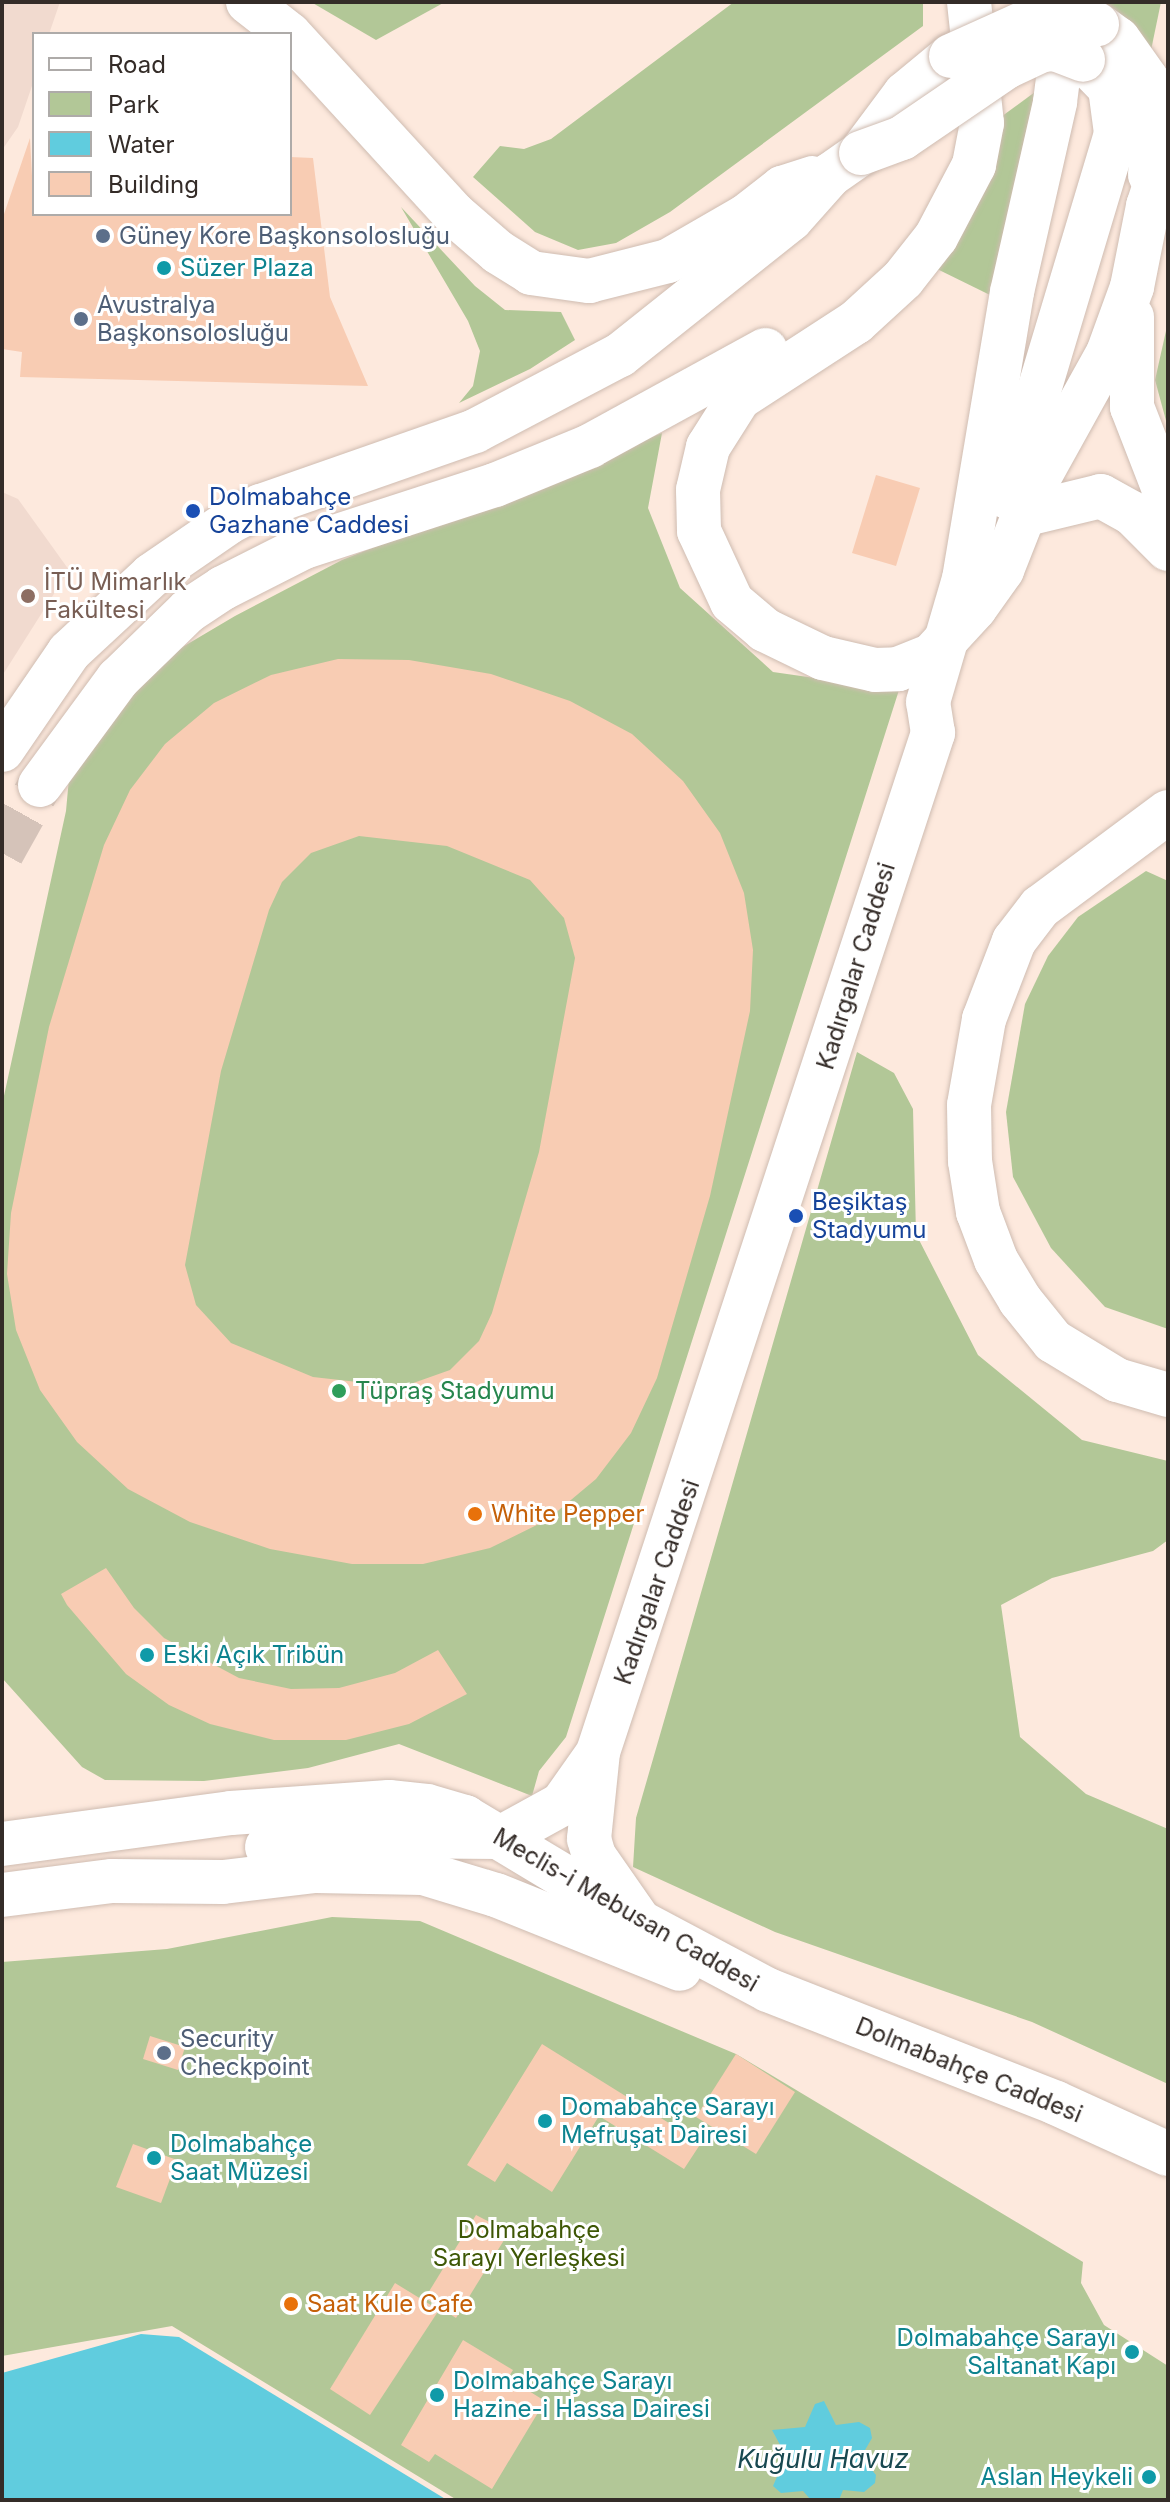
<!DOCTYPE html>
<meta charset="utf-8">
<style>
body{margin:0}
#map{position:relative;width:1170px;height:2502px;overflow:hidden;background:#fde9dd;font-family:Inter,sans-serif}
div>[style]{position:absolute}
[style*='--x']{left:calc(var(--x)*1px);top:calc(var(--y)*1px);width:calc(var(--w)*1px);rotate:calc(var(--a)*1deg)}
.education>*{inset:0;background:#f1dacf}
.green>*{inset:0;background:#b2c797}
.water>*{inset:0;background:#60ccde}
.building>*{inset:0;background:#f8ccb3}
.major-tunnel>*{height:44px;margin-top:-22px;transform-origin:0;background:repeating-linear-gradient(90deg,#d5c3b9 0 44px,transparent 0 66px)}
.roads{filter:drop-shadow(0 0 2px #cfbcb1) drop-shadow(0 0 2px #cfbcb1)}
.major>*{height:44px;margin:-22px;padding:0 22px;transform-origin:22px;border-radius:22px;background:#fff}
.bridges{filter:drop-shadow(0 0 2px #cfbcb1) drop-shadow(0 0 2px #cfbcb1)}
.major-bridge>*{height:44px;margin:-22px;padding:0 22px;transform-origin:22px;border-radius:22px;background:#fff}
.dots>*{width:22px;height:22px;translate:-50% -50%;box-sizing:border-box;border:4px solid #fff;border-radius:50%}
span{translate:-50% -50%;white-space:nowrap;text-align:center;line-height:1.15;-webkit-text-stroke:6px #fff;paint-order:stroke}
.service-label{font-size:24px;color:#4e5e75}
.left{translate:0 -50%;text-align:left}
.culture-label{font-size:24px;color:#0d838f}
.right{translate:-100% -50%;text-align:right}
.transit-label{font-size:24px;color:#164399}
.education-label{font-size:24px;color:#785e54}
.street-label{font-size:24px;color:#342c28}
.leisure-label{font-size:24px;color:#27864d}
.food-label{font-size:24px;color:#c56008}
.park-label{font-size:24px;color:#3e5705}
.water-label{font-size:26px;color:#194951;font-style:italic}
.frame{position:absolute;inset:0;border:4px solid #342c28;pointer-events:none}
.legend{position:absolute;left:32px;top:32px;width:260px;height:184px;box-sizing:border-box;background:#fff;border:2px solid #aeaba9;margin:0;padding:10px 14px;list-style:none;font-size:24px;color:#342c28}
.legend li{display:flex;align-items:center;gap:16px;height:40px}
.legend b{width:40px;border:2px solid #aeaba9}
</style>
<div id="map">
<div class="education">
<i style="clip-path:polygon(2px 2px,60px 2px,49px 34px,34px 34px,34px 80px,18px 127px,2px 150px)"></i>
<i style="clip-path:polygon(2px 492px,18px 499px,69px 570px,2px 676px)"></i>
</div>
<div class="green">
<i style="clip-path:polygon(311px 2px,445px 2px,376px 40px)"></i>
<i style="clip-path:polygon(734px 2px,923px 2px,923px 26px,670px 212px,616px 243px,578px 250px,535px 232px,473px 177px,500px 146px,524px 149px,551px 139px)"></i>
<i style="clip-path:polygon(1094px 2px,1161px 2px,1150px 55px)"></i>
<i style="clip-path:polygon(1035px 92px,990px 295px,933px 267px,994px 122px)"></i>
<i style="clip-path:polygon(401px 207px,475px 286px,505px 310px,561px 312px,575px 340px,530px 369px,459px 403px,473px 386px,480px 351px,468px 321px)"></i>
<i style="clip-path:polygon(1168px 322px,1168px 428px,1155px 380px)"></i>
<i style="clip-path:polygon(662px 433px,648px 508px,680px 588px,773px 672px,899px 690px,566px 1737px,539px 1771px,532px 1796px,399px 1744px,308px 1768px,204px 1781px,105px 1780px,82px 1767px,2px 1678px,2px 1105px,66px 811px,70px 767px,142px 671px,235px 616px,342px 560px)"></i>
<i style="clip-path:polygon(1146px 871px,1168px 881px,1168px 1329px,1105px 1307px,1051px 1248px,1013px 1177px,1006px 1112px,1025px 1004px,1048px 956px,1078px 917px)"></i>
<i style="clip-path:polygon(857px 1052px,894px 1073px,913px 1109px,916px 1234px,978px 1355px,1082px 1440px,1168px 1461px,1168px 1540px,1153px 1551px,1052px 1578px,1001px 1605px,1020px 1737px,1086px 1794px,1168px 1829px,1168px 2084px,1032px 2022px,775px 1932px,633px 1867px,636px 1818px)"></i>
<i style="clip-path:polygon(332px 1917px,420px 1921px,736px 2054px,1083px 2262px,1081px 2283px,1104px 2325px,1168px 2366px,1168px 2500px,457px 2500px,172px 2326px,2px 2356px,2px 1962px,167px 1949px)"></i>
</div>
<div class="water">
<i style="clip-path:polygon(141px 2334px,179px 2337px,447px 2500px,2px 2500px,2px 2373px)"></i>
<i style="clip-path:polygon(824px 2401px,836px 2425px,859px 2422px,870px 2428px,872px 2438px,861px 2457px,876px 2475px,875px 2483px,864px 2492px,843px 2490px,839px 2500px,811px 2500px,803px 2491px,781px 2493px,773px 2486px,786px 2456px,772px 2430px,805px 2427px,815px 2404px)"></i>
</div>
<div class="building">
<i style="clip-path:polygon(30px 138px,34px 214px,290px 214px,290px 157px,313px 158px,330px 297px,368px 386px,20px 377px,22px 352px,2px 349px,2px 220px)"></i>
<i style="clip-path:polygon(876px 475px,920px 488px,896px 566px,852px 553px)"></i>
<i style="clip-path:polygon(evenodd,338px 659px,409px 660px,491px 674px,570px 701px,632px 734px,683px 781px,720px 833px,744px 893px,753px 950px,750px 1011px,710px 1196px,657px 1378px,631px 1433px,596px 1479px,547px 1520px,490px 1548px,423px 1564px,352px 1564px,270px 1549px,190px 1522px,128px 1489px,77px 1442px,40px 1390px,16px 1330px,7px 1274px,11px 1213px,49px 1027px,104px 845px,130px 790px,165px 744px,214px 703px,271px 675px,338px 659px,359px 836px,447px 846px,530px 880px,564px 918px,575px 958px,539px 1152px,492px 1313px,479px 1341px,450px 1370px,402px 1387px,313px 1377px,231px 1343px,196px 1305px,185px 1265px,221px 1071px,269px 910px,282px 882px,311px 853px,359px 836px)"></i>
<i style="clip-path:polygon(106px 1568px,134px 1608px,164px 1638px,239px 1678px,291px 1689px,339px 1688px,395px 1673px,438px 1650px,467px 1694px,409px 1724px,346px 1740px,274px 1740px,210px 1724px,169px 1705px,126px 1674px,67px 1605px,61px 1594px)"></i>
<i style="clip-path:polygon(150px 2036px,185px 2047px,178px 2070px,143px 2059px)"></i>
<i style="clip-path:polygon(542px 2044px,701px 2143px,684px 2169px,599px 2116px,552px 2192px,507px 2163px,495px 2182px,467px 2165px)"></i>
<i style="clip-path:polygon(736px 2054px,795px 2092px,756px 2154px,696px 2117px)"></i>
<i style="clip-path:polygon(133px 2144px,177px 2160px,161px 2203px,116px 2187px)"></i>
<i style="clip-path:polygon(476px 2215px,509px 2232px,456px 2318px,425px 2298px)"></i>
<i style="clip-path:polygon(395px 2283px,439px 2310px,370px 2415px,330px 2389px)"></i>
<i style="clip-path:polygon(463px 2340px,513px 2370px,508px 2378px,545px 2401px,492px 2489px,435px 2454px,429px 2462px,401px 2445px)"></i>
</div>
<div class="major-tunnel">
<i style="--x:2;--y:853;--w:78;--a:-60.8"></i>
</div>
<div class="roads">
<div class="major">
<i style="--x:248;--y:2;--w:52;--a:38"></i>
<i style="--x:969;--y:2;--w:122;--a:83.9"></i>
<i style="--x:982;--y:123;--w:43;--a:100.8"></i>
<i style="--x:974;--y:165;--w:81;--a:117.8"></i>
<i style="--x:936;--y:237;--w:53;--a:128.2"></i>
<i style="--x:903;--y:279;--w:64;--a:137.5"></i>
<i style="--x:856;--y:322;--w:140;--a:147"></i>
<i style="--x:739;--y:398;--w:58;--a:122.3"></i>
<i style="--x:708;--y:447;--w:44;--a:103.1"></i>
<i style="--x:698;--y:490;--w:41;--a:88.6"></i>
<i style="--x:699;--y:531;--w:78;--a:65.1"></i>
<i style="--x:732;--y:602;--w:43;--a:40.3"></i>
<i style="--x:765;--y:630;--w:64;--a:25.8"></i>
<i style="--x:823;--y:658;--w:53;--a:13"></i>
<i style="--x:875;--y:670;--w:23;--a:-2"></i>
<i style="--x:898;--y:669;--w:37;--a:-22"></i>
<i style="--x:932;--y:655;--w:64;--a:-47.5"></i>
<i style="--x:975;--y:608;--w:47;--a:-54.6"></i>
<i style="--x:1002;--y:570;--w:96;--a:-68.5"></i>
<i style="--x:1037;--y:481;--w:146;--a:-61"></i>
<i style="--x:1108;--y:353;--w:70;--a:-70"></i>
<i style="--x:1132;--y:287;--w:83;--a:-78.8"></i>
<i style="--x:1148;--y:206;--w:64;--a:-71.8"></i>
<i style="--x:1097;--y:24;--w:26;--a:36"></i>
<i style="--x:1118;--y:39;--w:50;--a:54.7"></i>
<i style="--x:1147;--y:80;--w:26;--a:72"></i>
<i style="--x:1155;--y:105;--w:70;--a:94.1"></i>
<i style="--x:290;--y:35;--w:243;--a:47.5"></i>
<i style="--x:454;--y:214;--w:58;--a:40.8"></i>
<i style="--x:498;--y:252;--w:39;--a:32"></i>
<i style="--x:531;--y:273;--w:59;--a:7.9"></i>
<i style="--x:589;--y:281;--w:81;--a:-14.2"></i>
<i style="--x:668;--y:261;--w:90;--a:-30"></i>
<i style="--x:746;--y:216;--w:46;--a:-37.9"></i>
<i style="--x:782;--y:188;--w:32;--a:-18"></i>
<i style="--x:1132;--y:317;--w:90;--a:90"></i>
<i style="--x:1132;--y:407;--w:100;--a:68.8"></i>
<i style="--x:1007;--y:497;--w:380;--a:-73.3"></i>
<i style="--x:1116;--y:133;--w:45;--a:-97.6"></i>
<i style="--x:1110;--y:88;--w:39;--a:-134"></i>
<i style="--x:1023;--y:515;--w:80;--a:-13.7"></i>
<i style="--x:1101;--y:496;--w:35;--a:29"></i>
<i style="--x:1132;--y:513;--w:51;--a:45"></i>
<i style="--x:2;--y:750;--w:119;--a:-55.6"></i>
<i style="--x:69;--y:652;--w:113;--a:-42.9"></i>
<i style="--x:152;--y:575;--w:93;--a:-34.5"></i>
<i style="--x:229;--y:522;--w:36;--a:-27"></i>
<i style="--x:261;--y:506;--w:227;--a:-19.3"></i>
<i style="--x:475;--y:431;--w:164;--a:-27.7"></i>
<i style="--x:620;--y:355;--w:218;--a:-38.5"></i>
<i style="--x:791;--y:219;--w:59;--a:-48.4"></i>
<i style="--x:830;--y:175;--w:38;--a:-35"></i>
<i style="--x:861;--y:153;--w:74;--a:-53.3"></i>
<i style="--x:905;--y:94;--w:60;--a:-39.6"></i>
<i style="--x:40;--y:785;--w:132;--a:-53.7"></i>
<i style="--x:118;--y:679;--w:98;--a:-44.2"></i>
<i style="--x:188;--y:611;--w:42;--a:-33.3"></i>
<i style="--x:223;--y:588;--w:91;--a:-26.8"></i>
<i style="--x:304;--y:547;--w:201;--a:-18"></i>
<i style="--x:495;--y:485;--w:103;--a:-22.3"></i>
<i style="--x:590;--y:446;--w:200;--a:-28.7"></i>
<i style="--x:1168;--y:812;--w:159;--a:143.4"></i>
<i style="--x:1040;--y:907;--w:43;--a:127.4"></i>
<i style="--x:1014;--y:941;--w:84;--a:111"></i>
<i style="--x:984;--y:1019;--w:87;--a:99.9"></i>
<i style="--x:969;--y:1105;--w:56;--a:89"></i>
<i style="--x:970;--y:1161;--w:52;--a:81.1"></i>
<i style="--x:978;--y:1212;--w:51;--a:69.4"></i>
<i style="--x:996;--y:1260;--w:47;--a:59"></i>
<i style="--x:1020;--y:1300;--w:53;--a:51.2"></i>
<i style="--x:1053;--y:1341;--w:75;--a:31.4"></i>
<i style="--x:1117;--y:1380;--w:53;--a:16.4"></i>
<i style="--x:2;--y:1844;--w:231;--a:-7.7"></i>
<i style="--x:231;--y:1813;--w:158;--a:-4"></i>
<i style="--x:389;--y:1802;--w:38;--a:6"></i>
<i style="--x:427;--y:1806;--w:40;--a:16"></i>
<i style="--x:465;--y:1817;--w:204;--a:31"></i>
<i style="--x:640;--y:1922;--w:145;--a:28"></i>
<i style="--x:768;--y:1990;--w:309;--a:21.4"></i>
<i style="--x:1056;--y:2103;--w:123;--a:24.5"></i>
<i style="--x:267;--y:1847;--w:97;--a:-6.5"></i>
<i style="--x:363;--y:1836;--w:139;--a:0.4"></i>
<i style="--x:502;--y:1837;--w:68;--a:-28.8"></i>
<i style="--x:562;--y:1804;--w:57;--a:-54.9"></i>
<i style="--x:2;--y:1895;--w:111;--a:-7.3"></i>
<i style="--x:112;--y:1881;--w:111;--a:0.5"></i>
<i style="--x:223;--y:1882;--w:93;--a:-6.8"></i>
<i style="--x:315;--y:1871;--w:108;--a:1.1"></i>
<i style="--x:423;--y:1873;--w:76;--a:16.8"></i>
<i style="--x:496;--y:1895;--w:198;--a:21.9"></i>
<i style="--x:640;--y:1922;--w:80;--a:-124.9"></i>
<i style="--x:594;--y:1856;--w:18;--a:-106"></i>
<i style="--x:589;--y:1839;--w:87;--a:-84.1"></i>
<i style="--x:598;--y:1752;--w:1073;--a:-71.8"></i>
<i style="--x:933;--y:733;--w:31;--a:-99"></i>
<i style="--x:928;--y:702;--w:128;--a:-73.7"></i>
<i style="--x:964;--y:579;--w:291;--a:-80.5"></i>
<i style="--x:1012;--y:292;--w:195;--a:-77.2"></i>
<i style="--x:1055;--y:102;--w:87;--a:-82.7"></i>
</div>
</div>
<div class="bridges">
<div class="major-bridge">
<i style="--x:951;--y:56;--w:90;--a:-24.3"></i>
<i style="--x:1033;--y:19;--w:28;--a:-6"></i>
<i style="--x:1061;--y:16;--w:37;--a:13"></i>
<i style="--x:861;--y:153;--w:44;--a:-20.1"></i>
<i style="--x:902;--y:138;--w:126;--a:-34.3"></i>
<i style="--x:1006;--y:67;--w:40;--a:-25"></i>
<i style="--x:1042;--y:50;--w:13;--a:-4"></i>
<i style="--x:1055;--y:49;--w:30;--a:21"></i>
</div>
</div>
<div class="dots">
<i style="left:103px;top:236px;background:#5c6f8a"></i>
<i style="left:164px;top:268px;background:#0f9aa8"></i>
<i style="left:81px;top:319px;background:#5c6f8a"></i>
<i style="left:193px;top:511px;background:#1a4fb4"></i>
<i style="left:28px;top:596px;background:#8d6e63"></i>
<i style="left:796px;top:1216px;background:#1a4fb4"></i>
<i style="left:339px;top:1391px;background:#2e9e5b"></i>
<i style="left:475px;top:1514px;background:#e8710a"></i>
<i style="left:147px;top:1655px;background:#0f9aa8"></i>
<i style="left:164px;top:2053px;background:#5c6f8a"></i>
<i style="left:545px;top:2121px;background:#0f9aa8"></i>
<i style="left:154px;top:2158px;background:#0f9aa8"></i>
<i style="left:291px;top:2304px;background:#e8710a"></i>
<i style="left:1132px;top:2352px;background:#0f9aa8"></i>
<i style="left:437px;top:2395px;background:#0f9aa8"></i>
<i style="left:1149px;top:2477px;background:#0f9aa8"></i>
</div>
<div class="service-label">
<span class="left" style="left:119px;top:236px">Güney Kore Başkonsolosluğu</span>
<span class="left" style="left:97px;top:319px">Avustralya<br>Başkonsolosluğu</span>
<span class="left" style="left:180px;top:2053px">Security<br>Checkpoint</span>
</div>
<div class="culture-label">
<span class="left" style="left:180px;top:268px">Süzer Plaza</span>
<span class="left" style="left:163px;top:1655px">Eski Açık Tribün</span>
<span class="left" style="left:561px;top:2121px">Domabahçe Sarayı<br>Mefruşat Dairesi</span>
<span class="left" style="left:170px;top:2158px">Dolmabahçe<br>Saat Müzesi</span>
<span class="right" style="left:1116px;top:2352px">Dolmabahçe Sarayı<br>Saltanat Kapı</span>
<span class="left" style="left:453px;top:2395px">Dolmabahçe Sarayı<br>Hazine-i Hassa Dairesi</span>
<span class="right" style="left:1133px;top:2477px">Aslan Heykeli</span>
</div>
<div class="transit-label">
<span class="left" style="left:209px;top:511px">Dolmabahçe<br>Gazhane Caddesi</span>
<span class="left" style="left:812px;top:1216px">Beşiktaş<br>Stadyumu</span>
</div>
<div class="education-label">
<span class="left" style="left:44px;top:596px">İTÜ Mimarlık<br>Fakültesi</span>
</div>
<div class="street-label">
<span style="left:856px;top:966px;rotate:-73deg">Kadırgalar Caddesi</span>
<span style="left:657px;top:1582px;rotate:-71deg">Kadırgalar Caddesi</span>
<span style="left:626px;top:1910px;rotate:30deg">Meclis-i Mebusan Caddesi</span>
<span style="left:969px;top:2070px;rotate:22deg">Dolmabahçe Caddesi</span>
</div>
<div class="leisure-label">
<span class="left" style="left:355px;top:1391px">Tüpraş Stadyumu</span>
</div>
<div class="food-label">
<span class="left" style="left:491px;top:1514px">White Pepper</span>
<span class="left" style="left:307px;top:2304px">Saat Kule Cafe</span>
</div>
<div class="park-label">
<span style="left:529px;top:2244px">Dolmabahçe<br>Sarayı Yerleşkesi</span>
</div>
<div class="water-label">
<span style="left:823px;top:2459px">Kuğulu Havuz</span>
</div>
<div class="frame"></div>
<ul class="legend">
<li><b style="height:10px;background:#fff"></b>Road</li>
<li><b style="height:22px;background:#b2c797"></b>Park</li>
<li><b style="height:22px;background:#60ccde"></b>Water</li>
<li><b style="height:22px;background:#f8ccb3"></b>Building</li>
</ul>
</div>
